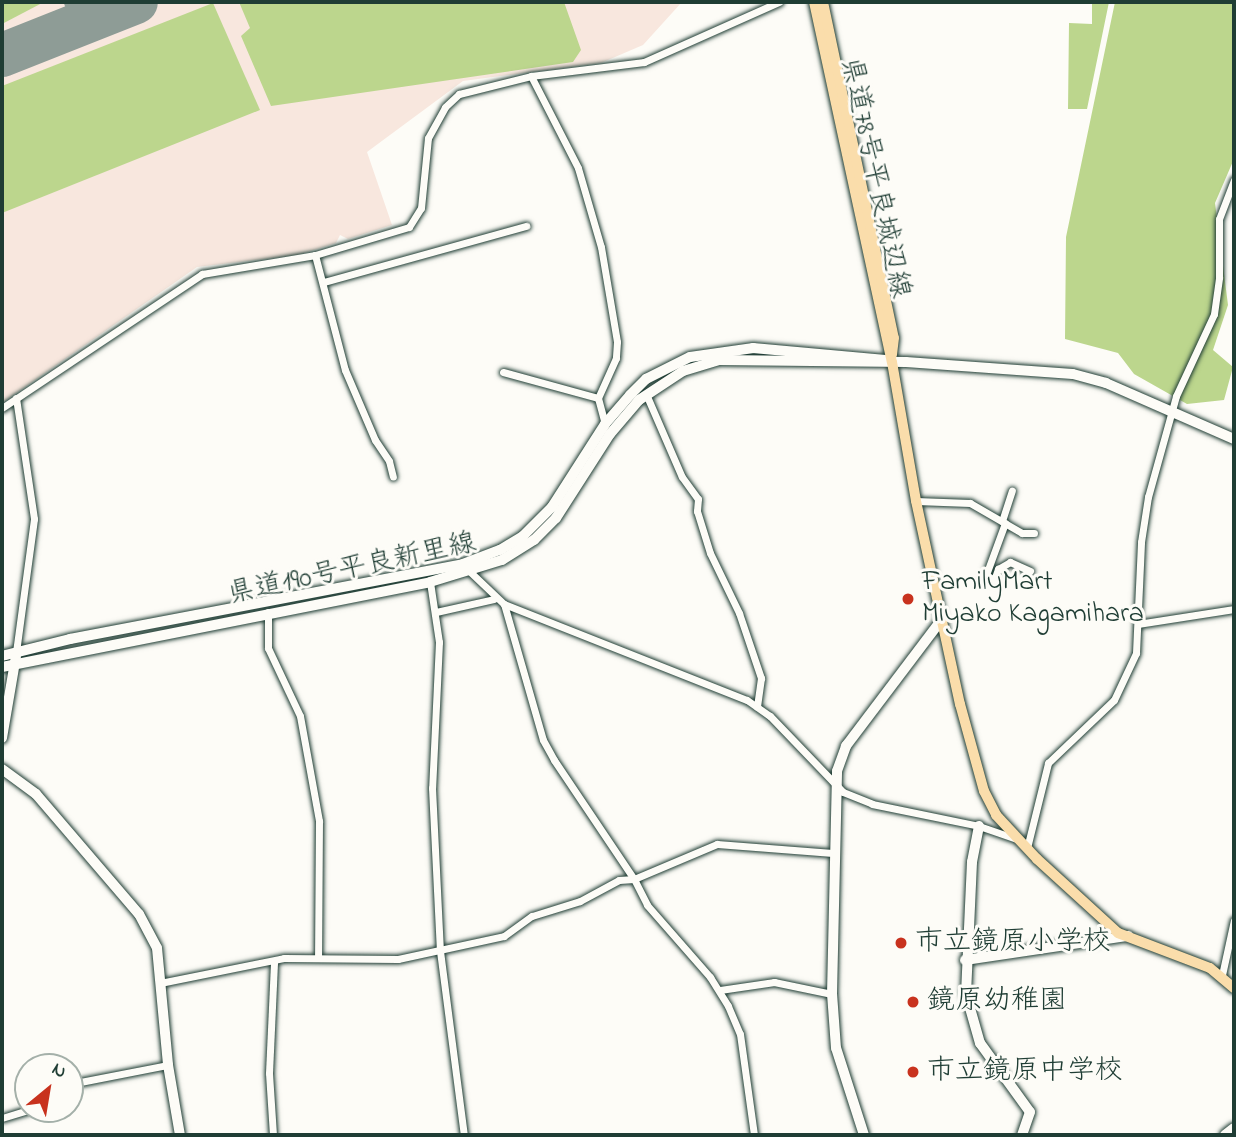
<!DOCTYPE html>
<meta charset="utf-8">
<style>
body{margin:0}
#map{position:relative;width:1236px;height:1137px;overflow:hidden;background:#fdfcf7;font-family:"Indie Flower","Klee One",sans-serif}
div>[style]{position:absolute}
[style*='--x']{left:calc(var(--x)*1px);top:calc(var(--y)*1px);width:calc(var(--w)*1px);rotate:calc(var(--a)*1deg)}
.built>*{inset:0;background:#f8e7de}
.green>*{inset:0;background:#bcd68d}
.taxiway>*{height:18px;margin:-9px;padding:0 9px;transform-origin:9px;border-radius:9px;background:#8e9c96}
.runway>*{height:44px;margin:-22px;padding:0 22px;transform-origin:22px;border-radius:22px;background:#8e9c96}
.roads{filter:drop-shadow(0 0 2px #1f3d34) drop-shadow(0 0 2px #1f3d34)}
.street>*{height:7px;margin:-3.5px;padding:0 3.5px;transform-origin:3.5px;border-radius:3.5px;background:#fdfcf7}
.secondary>*{height:10px;margin:-5px;padding:0 5px;transform-origin:5px;border-radius:5px;background:#fdfcf7}
.primary>*{height:10px;margin:-5px;padding:0 5px;transform-origin:5px;border-radius:5px;background:#faddab}
.dots>*{width:19px;height:19px;translate:-50% -50%;box-sizing:border-box;border:4px solid #fdfcf7;border-radius:50%}
span{translate:-50% -50%;white-space:nowrap;text-align:center;line-height:1.15;-webkit-text-stroke:6px #fdfcf7;paint-order:stroke}
.street-label{font-size:28px;color:#1f3d34}
.poi-label{font-size:28px;color:#1f3d34}
.left{translate:0 -50%;text-align:left}
.frame{position:absolute;inset:0;border:4px solid #1f3d34;pointer-events:none}
.north{position:absolute;left:14px;top:1053px;width:70px;height:70px;box-sizing:border-box;background:#fdfcf7;border:2px solid #a4b0a9;border-radius:50%;rotate:30deg;font-size:19px;font-weight:700;line-height:28px;text-align:center;color:#1f3d34}
.north::after{content:'';display:block;margin:auto;width:24px;height:32px;background:#c8321e;clip-path:polygon(50% 0,100% 100%,50% 72%,0 100%)}
</style>
<div id="map">
<div class="built">
<i style="clip-path:polygon(2px 2px,682px 2px,643px 45px,601px 63px,463px 81px,367px 152px,392px 225px,348px 239px,340px 235px,336px 243px,298px 255px,197px 267px,2px 403px)"></i>
</div>
<div class="green">
<i style="clip-path:polygon(2px 2px,44px 2px,2px 24px)"></i>
<i style="clip-path:polygon(239px 2px,564px 2px,581px 50px,573px 62px,271px 106px,241px 36px,250px 28px)"></i>
<i style="clip-path:polygon(1092px 2px,1109px 2px,1087px 109px,1068px 109px,1069px 23px,1092px 24px)"></i>
<i style="clip-path:polygon(1115px 2px,1234px 2px,1234px 159px,1215px 203px,1228px 305px,1213px 350px,1233px 367px,1224px 400px,1187px 404px,1134px 374px,1118px 353px,1065px 339px,1066px 237px)"></i>
<i style="clip-path:polygon(213px 3px,260px 110px,2px 213px,2px 86px)"></i>
</div>
<div class="taxiway">
<i style="--x:73;--y:2;--w:23;--a:67"></i>
</div>
<div class="runway">
<i style="--x:2;--y:55;--w:144;--a:-21.6"></i>
</div>
<div class="roads">
<div class="street">
<i style="--x:531;--y:76;--w:103;--a:62.9"></i>
<i style="--x:578;--y:168;--w:82;--a:73.8"></i>
<i style="--x:601;--y:247;--w:96;--a:80.4"></i>
<i style="--x:617;--y:342;--w:16;--a:94"></i>
<i style="--x:616;--y:358;--w:44;--a:114.2"></i>
<i style="--x:598;--y:398;--w:27;--a:75"></i>
<i style="--x:315;--y:255;--w:119;--a:75.4"></i>
<i style="--x:345;--y:370;--w:76;--a:66.8"></i>
<i style="--x:375;--y:440;--w:25;--a:56"></i>
<i style="--x:389;--y:461;--w:16;--a:76"></i>
<i style="--x:324;--y:282;--w:210;--a:-15.5"></i>
<i style="--x:503;--y:372;--w:98;--a:15.3"></i>
<i style="--x:646;--y:394;--w:90;--a:66.6"></i>
<i style="--x:682;--y:477;--w:27;--a:54"></i>
<i style="--x:698;--y:499;--w:12;--a:95"></i>
<i style="--x:697;--y:511;--w:44;--a:72.8"></i>
<i style="--x:710;--y:553;--w:67;--a:64.2"></i>
<i style="--x:739;--y:613;--w:69;--a:71.3"></i>
<i style="--x:761;--y:678;--w:29;--a:98"></i>
<i style="--x:16;--y:398;--w:122;--a:81.5"></i>
<i style="--x:34;--y:519;--w:134;--a:97.7"></i>
<i style="--x:2;--y:408;--w:241;--a:-33.8"></i>
<i style="--x:202;--y:274;--w:115;--a:-9.5"></i>
<i style="--x:315;--y:255;--w:98;--a:-16.6"></i>
<i style="--x:409;--y:227;--w:22;--a:-58"></i>
<i style="--x:421;--y:208;--w:70;--a:-84.3"></i>
<i style="--x:428;--y:138;--w:35;--a:-61"></i>
<i style="--x:445;--y:107;--w:19;--a:-43"></i>
<i style="--x:459;--y:94;--w:74;--a:-14"></i>
<i style="--x:531;--y:76;--w:114;--a:-7.1"></i>
<i style="--x:644;--y:62;--w:148;--a:-24"></i>
<i style="--x:916;--y:501;--w:54;--a:2.1"></i>
<i style="--x:970;--y:503;--w:60;--a:30"></i>
<i style="--x:1022;--y:533;--w:12;--a:0"></i>
<i style="--x:1002;--y:521;--w:32;--a:-72"></i>
<i style="--x:1005;--y:523;--w:55;--a:110.1"></i>
<i style="--x:986;--y:575;--w:9;--a:32"></i>
<i style="--x:994;--y:580;--w:12;--a:-70"></i>
<i style="--x:998;--y:569;--w:14;--a:-30"></i>
<i style="--x:1010;--y:562;--w:22;--a:24"></i>
<i style="--x:465;--y:567;--w:54;--a:43.5"></i>
<i style="--x:504;--y:604;--w:261;--a:21.6"></i>
<i style="--x:747;--y:700;--w:28;--a:35"></i>
<i style="--x:770;--y:716;--w:105;--a:46.2"></i>
<i style="--x:843;--y:792;--w:31;--a:22"></i>
<i style="--x:872;--y:804;--w:109;--a:11.6"></i>
<i style="--x:979;--y:826;--w:39;--a:19"></i>
<i style="--x:430;--y:582;--w:61;--a:81.5"></i>
<i style="--x:439;--y:642;--w:146;--a:92.7"></i>
<i style="--x:432;--y:788;--w:163;--a:87.2"></i>
<i style="--x:440;--y:951;--w:186;--a:82.6"></i>
<i style="--x:504;--y:604;--w:141;--a:74"></i>
<i style="--x:543;--y:740;--w:23;--a:61"></i>
<i style="--x:554;--y:760;--w:143;--a:56.1"></i>
<i style="--x:634;--y:879;--w:29;--a:63"></i>
<i style="--x:647;--y:905;--w:96;--a:48.8"></i>
<i style="--x:710;--y:977;--w:34;--a:58"></i>
<i style="--x:728;--y:1006;--w:30;--a:67"></i>
<i style="--x:740;--y:1034;--w:102;--a:82.1"></i>
<i style="--x:268;--y:612;--w:36;--a:90"></i>
<i style="--x:268;--y:648;--w:75;--a:64.8"></i>
<i style="--x:300;--y:716;--w:107;--a:79.7"></i>
<i style="--x:319;--y:821;--w:136;--a:90.4"></i>
<i style="--x:436;--y:612;--w:59;--a:-12.6"></i>
<i style="--x:1138;--y:624;--w:97;--a:-8.9"></i>
<i style="--x:1027;--y:848;--w:88;--a:-76.1"></i>
<i style="--x:1048;--y:763;--w:91;--a:-43.7"></i>
<i style="--x:1114;--y:700;--w:52;--a:-64.9"></i>
<i style="--x:1136;--y:653;--w:111;--a:-87.4"></i>
<i style="--x:1141;--y:542;--w:46;--a:-81.2"></i>
<i style="--x:1148;--y:497;--w:105;--a:-74.5"></i>
<i style="--x:1176;--y:396;--w:90;--a:-65.1"></i>
<i style="--x:1214;--y:314;--w:37;--a:-82"></i>
<i style="--x:1219;--y:277;--w:58;--a:-90"></i>
<i style="--x:1219;--y:219;--w:42;--a:-69"></i>
<i style="--x:1222;--y:975;--w:56;--a:-77.7"></i>
<i style="--x:160;--y:983;--w:126;--a:-11.4"></i>
<i style="--x:284;--y:958;--w:114;--a:0.5"></i>
<i style="--x:398;--y:959;--w:108;--a:-12.2"></i>
<i style="--x:504;--y:936;--w:34;--a:-36"></i>
<i style="--x:532;--y:916;--w:50;--a:-17.4"></i>
<i style="--x:580;--y:901;--w:44;--a:-28.3"></i>
<i style="--x:619;--y:880;--w:15;--a:-4"></i>
<i style="--x:634;--y:879;--w:90;--a:-22.9"></i>
<i style="--x:717;--y:844;--w:116;--a:4.4"></i>
<i style="--x:720;--y:990;--w:55;--a:-8.4"></i>
<i style="--x:774;--y:982;--w:59;--a:11.7"></i>
<i style="--x:70;--y:1084;--w:100;--a:-11"></i>
<i style="--x:2;--y:1118;--w:31;--a:-17"></i>
<i style="--x:273;--y:1135;--w:62;--a:-93.7"></i>
<i style="--x:269;--y:1073;--w:112;--a:-87.4"></i>
</div>
<div class="secondary">
<i style="--x:2;--y:656;--w:70;--a:-14"></i>
<i style="--x:70;--y:639;--w:400;--a:-10.8"></i>
<i style="--x:463;--y:564;--w:40;--a:-21"></i>
<i style="--x:500;--y:550;--w:27;--a:-31"></i>
<i style="--x:523;--y:536;--w:41;--a:-45"></i>
<i style="--x:552;--y:507;--w:98;--a:-57.4"></i>
<i style="--x:605;--y:424;--w:38;--a:-49"></i>
<i style="--x:630;--y:395;--w:23;--a:-45"></i>
<i style="--x:646;--y:379;--w:49;--a:-26.6"></i>
<i style="--x:690;--y:357;--w:64;--a:-8.1"></i>
<i style="--x:753;--y:348;--w:133;--a:5.2"></i>
<i style="--x:2;--y:667;--w:436;--a:-11.2"></i>
<i style="--x:430;--y:582;--w:75;--a:-17"></i>
<i style="--x:502;--y:560;--w:38;--a:-32"></i>
<i style="--x:534;--y:540;--w:31;--a:-45"></i>
<i style="--x:556;--y:518;--w:100;--a:-57.3"></i>
<i style="--x:610;--y:434;--w:45;--a:-49.5"></i>
<i style="--x:639;--y:400;--w:53;--a:-33.4"></i>
<i style="--x:683;--y:371;--w:37;--a:-17"></i>
<i style="--x:718;--y:360;--w:188;--a:0.6"></i>
<i style="--x:906;--y:362;--w:167;--a:4.1"></i>
<i style="--x:1073;--y:374;--w:34;--a:15"></i>
<i style="--x:1106;--y:383;--w:140;--a:23.6"></i>
<i style="--x:2;--y:738;--w:83;--a:-80.3"></i>
<i style="--x:2;--y:769;--w:42;--a:36.3"></i>
<i style="--x:36;--y:794;--w:158;--a:49.4"></i>
<i style="--x:139;--y:914;--w:38;--a:62"></i>
<i style="--x:157;--y:948;--w:118;--a:84.6"></i>
<i style="--x:168;--y:1065;--w:71;--a:80.3"></i>
<i style="--x:979;--y:826;--w:37;--a:101"></i>
<i style="--x:972;--y:862;--w:132;--a:92.6"></i>
<i style="--x:966;--y:994;--w:51;--a:74.1"></i>
<i style="--x:980;--y:1043;--w:85;--a:54.1"></i>
<i style="--x:1030;--y:1112;--w:24;--a:109"></i>
<i style="--x:965;--y:960;--w:165;--a:-8.4"></i>
<i style="--x:864;--y:1135;--w:91;--a:-107.8"></i>
<i style="--x:836;--y:1048;--w:54;--a:-94.2"></i>
<i style="--x:832;--y:994;--w:223;--a:-88.7"></i>
<i style="--x:837;--y:771;--w:27;--a:-70"></i>
<i style="--x:846;--y:746;--w:159;--a:-52.9"></i>
<i style="--x:1225;--y:1135;--w:11;--a:-38"></i>
</div>
<div class="primary">
<i style="--x:814;--y:2;--w:368;--a:77.8"></i>
<i style="--x:892;--y:362;--w:141;--a:80.2"></i>
<i style="--x:916;--y:501;--w:208;--a:77.8"></i>
<i style="--x:960;--y:704;--w:90;--a:74.6"></i>
<i style="--x:984;--y:791;--w:27;--a:63"></i>
<i style="--x:996;--y:815;--w:60;--a:47"></i>
<i style="--x:1037;--y:859;--w:110;--a:42.4"></i>
<i style="--x:1118;--y:933;--w:98;--a:20.8"></i>
<i style="--x:1210;--y:968;--w:31;--a:40"></i>
<i style="--x:823;--y:2;--w:343;--a:78.1"></i>
<i style="--x:894;--y:338;--w:17;--a:97"></i>
</div>
</div>
<div class="dots">
<i style="left:908px;top:599px;background:#c8321e"></i>
<i style="left:901px;top:943px;background:#c8321e"></i>
<i style="left:913px;top:1002px;background:#c8321e"></i>
<i style="left:913px;top:1072px;background:#c8321e"></i>
</div>
<div class="street-label">
<span style="left:874px;top:178px;rotate:78deg">県道78号平良城辺線</span>
<span style="left:352px;top:570px;rotate:-12deg">県道190号平良新里線</span>
</div>
<div class="poi-label">
<span class="left" style="left:922px;top:599px">FamilyMart<br>Miyako Kagamihara</span>
<span class="left" style="left:915px;top:943px">市立鏡原小学校</span>
<span class="left" style="left:927px;top:1002px">鏡原幼稚園</span>
<span class="left" style="left:927px;top:1072px">市立鏡原中学校</span>
</div>
<div class="frame"></div>
<div class="north">N</div>
</div>
